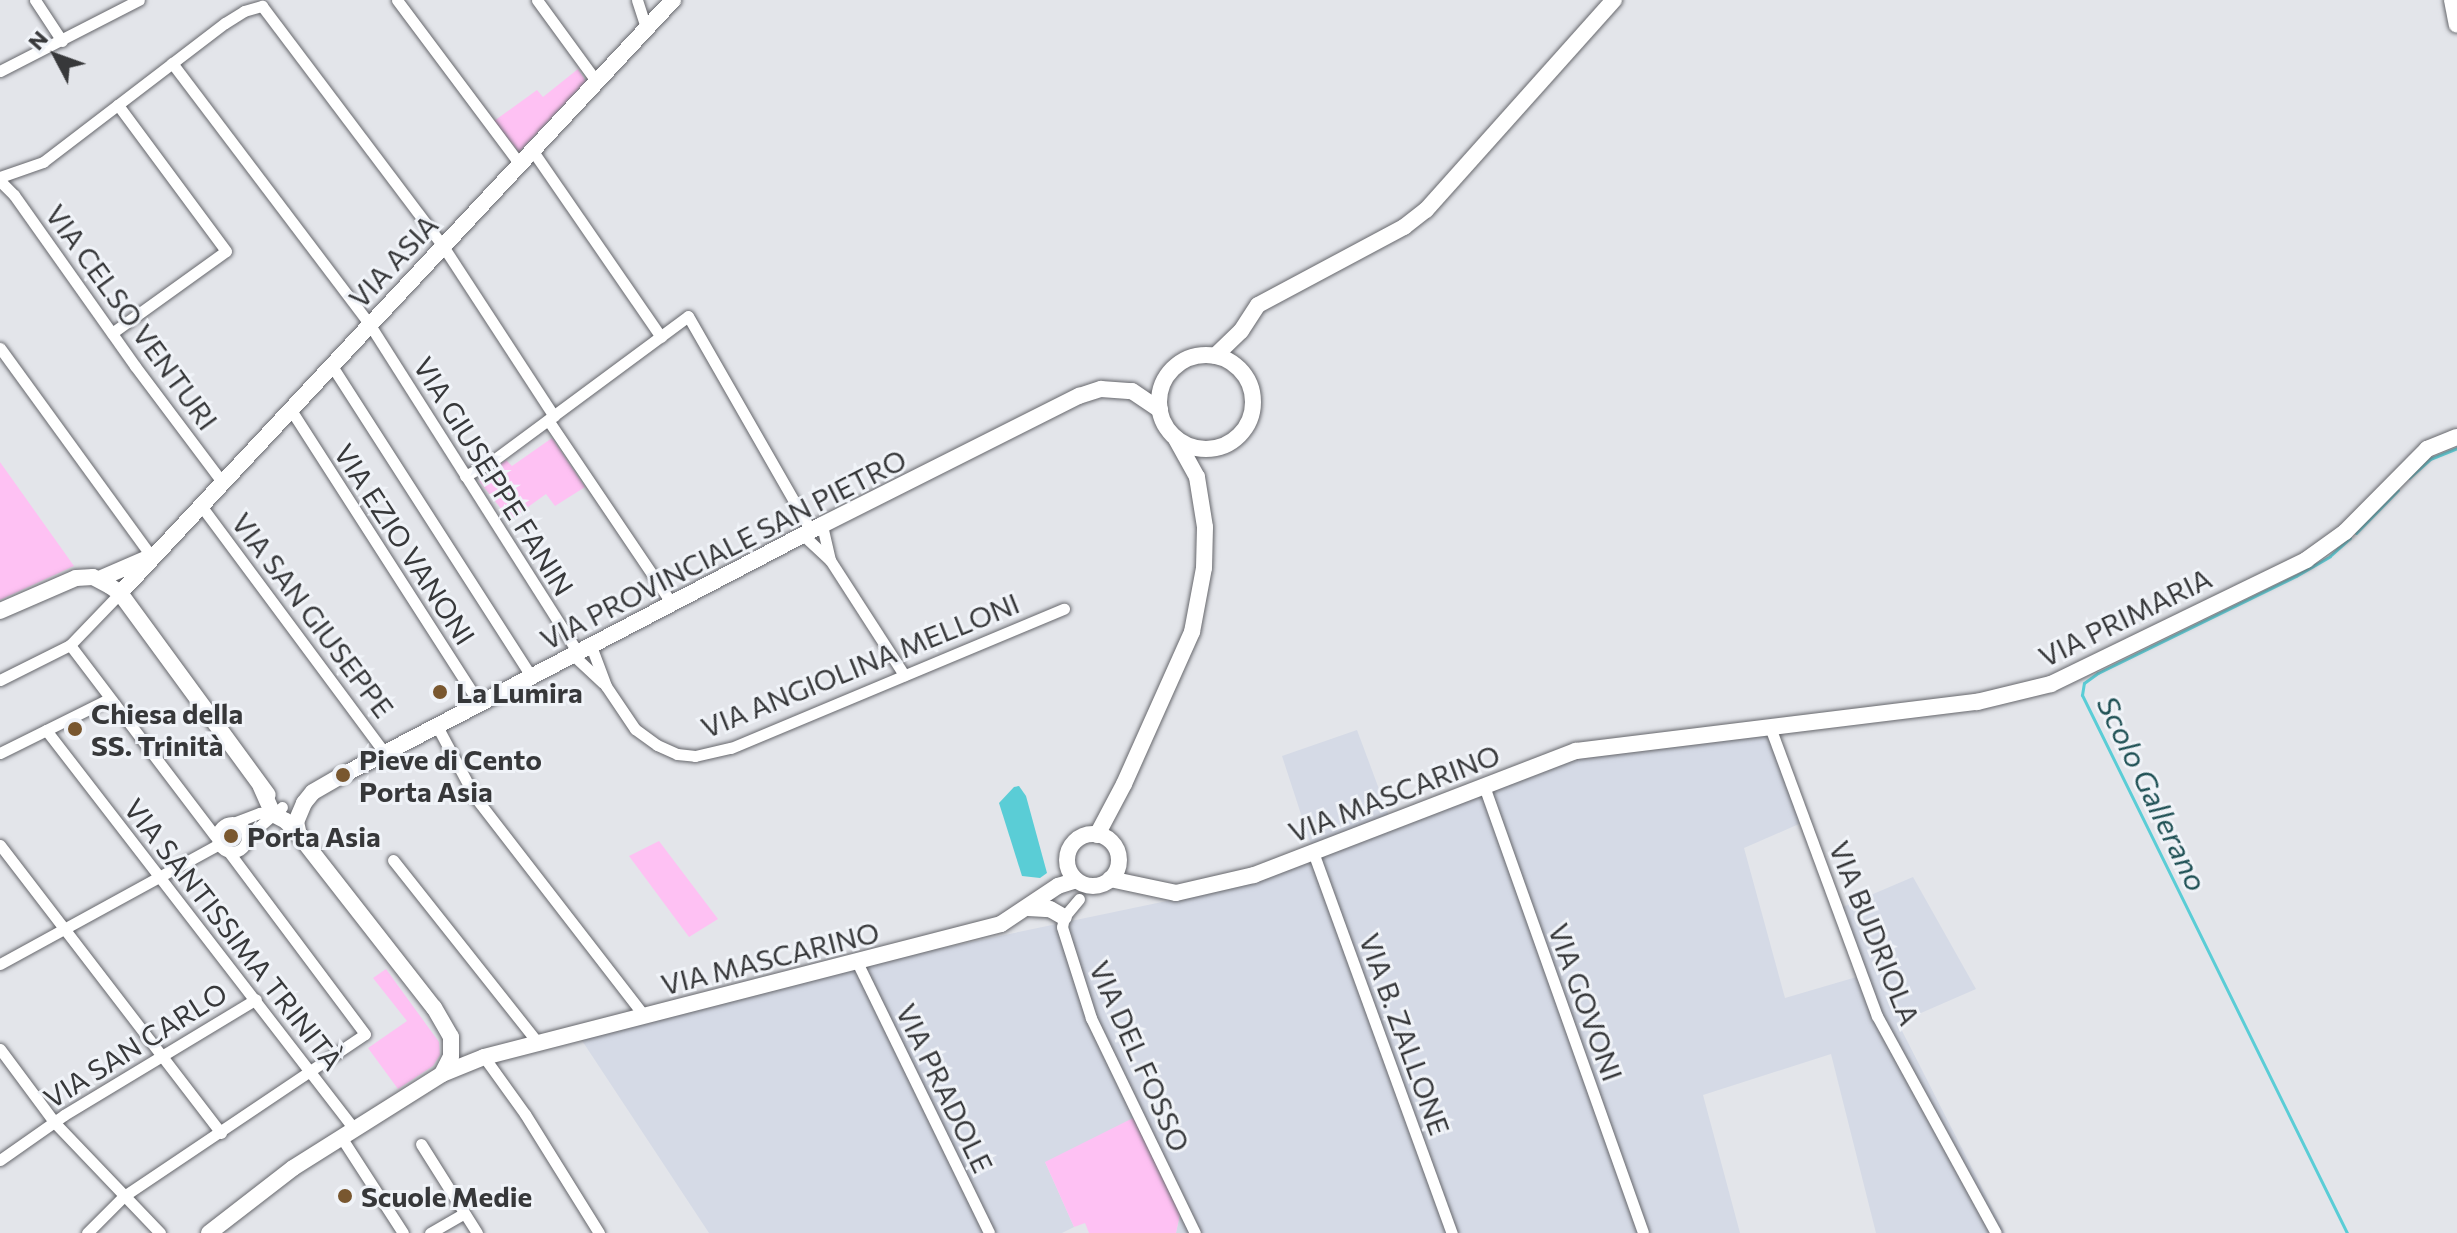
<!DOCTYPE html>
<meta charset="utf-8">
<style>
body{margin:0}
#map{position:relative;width:2457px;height:1233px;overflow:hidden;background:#e3e5ea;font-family:Commissioner,sans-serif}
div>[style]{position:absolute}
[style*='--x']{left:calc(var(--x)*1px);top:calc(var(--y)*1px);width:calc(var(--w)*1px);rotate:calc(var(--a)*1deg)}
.built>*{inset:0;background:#d5dae6}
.green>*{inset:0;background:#fec1f3}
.water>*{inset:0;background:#5acdd6}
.stream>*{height:3px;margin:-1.5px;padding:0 1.5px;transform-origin:1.5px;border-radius:1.5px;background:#5acdd6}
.roads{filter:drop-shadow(0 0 2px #66676c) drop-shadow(0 0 2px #66676c)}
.street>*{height:11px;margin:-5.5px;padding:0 5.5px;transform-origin:5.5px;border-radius:5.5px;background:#fff}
.street>.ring{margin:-5.5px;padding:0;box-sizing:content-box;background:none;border:11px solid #fff;border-radius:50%}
.secondary>*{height:16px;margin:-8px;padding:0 8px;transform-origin:8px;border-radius:8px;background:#fff}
.secondary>.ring{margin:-8px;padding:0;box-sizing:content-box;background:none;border:16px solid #fff;border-radius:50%}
.dots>*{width:22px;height:22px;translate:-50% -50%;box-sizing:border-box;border:4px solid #f0f3f8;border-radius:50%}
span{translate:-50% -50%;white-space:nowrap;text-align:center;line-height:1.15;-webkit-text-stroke:6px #f0f3f8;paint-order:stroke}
.street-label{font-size:28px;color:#37383a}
.poi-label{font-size:28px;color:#37383a;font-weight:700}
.left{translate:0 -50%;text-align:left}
.water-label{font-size:30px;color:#1e5054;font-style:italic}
.north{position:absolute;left:16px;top:16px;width:80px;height:80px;-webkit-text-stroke:6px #f0f3f8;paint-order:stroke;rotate:311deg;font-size:22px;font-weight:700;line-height:32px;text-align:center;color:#37383a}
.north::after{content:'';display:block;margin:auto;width:28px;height:36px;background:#37383a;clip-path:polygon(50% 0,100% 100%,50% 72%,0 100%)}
</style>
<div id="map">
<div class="built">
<i style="clip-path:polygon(1772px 722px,1808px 820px,1744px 848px,1785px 998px,1860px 976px,1838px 909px,1913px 877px,1976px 989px,1898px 1023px,2005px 1233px,1876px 1233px,1831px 1054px,1703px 1095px,1740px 1233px,1176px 1233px,1181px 1210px,1045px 1162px,1074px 1227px,1062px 1233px,709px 1233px,577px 1033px,880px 961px,1205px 893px,1313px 851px,1282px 756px,1357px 730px,1392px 824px,1583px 750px)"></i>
</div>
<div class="green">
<i style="clip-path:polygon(578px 69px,586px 81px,519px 152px,494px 121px,537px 90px,543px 97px)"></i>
<i style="clip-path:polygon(552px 438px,585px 487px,555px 506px,546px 494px,510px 520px,479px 481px,506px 460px,512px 466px)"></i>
<i style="clip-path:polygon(0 462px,74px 566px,0 600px)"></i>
<i style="clip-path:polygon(659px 841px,718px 919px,689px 937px,629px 856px)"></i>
<i style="clip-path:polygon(386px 969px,439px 1042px,440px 1055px,433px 1066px,398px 1089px,368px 1048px,407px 1021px,373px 978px)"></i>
<i style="clip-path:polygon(1133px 1118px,1181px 1210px,1176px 1233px,1089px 1233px,1085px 1223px,1074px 1227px,1045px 1162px)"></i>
</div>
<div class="water">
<i style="clip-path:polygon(1019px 786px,1026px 796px,1047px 873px,1040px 878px,1022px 876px,999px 803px,1014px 787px)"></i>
</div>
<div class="stream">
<i style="--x:2409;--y:478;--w:28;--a:-42"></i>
<i style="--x:2430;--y:459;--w:29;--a:-22"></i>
<i style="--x:2356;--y:533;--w:60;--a:-45.7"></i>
<i style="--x:2347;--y:1233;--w:600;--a:-116.22"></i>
<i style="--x:2082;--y:695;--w:12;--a:-81"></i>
<i style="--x:2084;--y:683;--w:17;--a:-36"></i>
<i style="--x:2098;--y:673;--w:220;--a:-26.1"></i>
<i style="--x:2296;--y:576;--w:39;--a:-30"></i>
<i style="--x:2330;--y:556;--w:27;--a:-42"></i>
</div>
<div class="roads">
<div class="street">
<i style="--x:35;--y:0;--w:49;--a:56.6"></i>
<i style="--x:397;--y:0;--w:204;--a:53.2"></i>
<i style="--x:537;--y:0;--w:100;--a:53.9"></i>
<i style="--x:637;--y:0;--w:29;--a:72"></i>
<i style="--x:172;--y:63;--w:328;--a:52.9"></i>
<i style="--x:370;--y:325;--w:388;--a:57.6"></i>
<i style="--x:0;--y:71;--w:156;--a:-27.1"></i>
<i style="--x:532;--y:150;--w:227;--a:55.4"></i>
<i style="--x:0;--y:177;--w:46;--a:-19.2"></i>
<i style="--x:43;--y:162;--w:229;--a:-37.4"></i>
<i style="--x:225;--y:23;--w:22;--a:-32"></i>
<i style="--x:244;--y:11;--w:19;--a:-16"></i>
<i style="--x:262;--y:6;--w:301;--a:53"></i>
<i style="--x:443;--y:246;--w:203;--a:56.9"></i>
<i style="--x:0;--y:181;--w:20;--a:45"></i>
<i style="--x:14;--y:195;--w:209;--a:54.7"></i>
<i style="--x:135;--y:366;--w:146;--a:53.1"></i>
<i style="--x:112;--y:333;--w:140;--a:-35.7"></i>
<i style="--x:226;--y:251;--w:182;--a:-126.5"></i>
<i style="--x:0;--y:348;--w:257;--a:54"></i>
<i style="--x:332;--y:366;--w:370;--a:57.3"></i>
<i style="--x:291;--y:410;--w:350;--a:57.3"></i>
<i style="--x:548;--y:420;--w:222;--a:56"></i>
<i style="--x:465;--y:476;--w:30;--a:-28"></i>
<i style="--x:491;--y:462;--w:245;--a:-36.5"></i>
<i style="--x:688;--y:316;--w:248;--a:60.2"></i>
<i style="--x:202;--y:507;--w:307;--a:53.4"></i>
<i style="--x:803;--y:535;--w:37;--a:43"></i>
<i style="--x:830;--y:560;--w:36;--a:-103"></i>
<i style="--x:830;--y:560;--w:137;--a:57.2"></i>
<i style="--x:70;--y:645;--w:240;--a:52.8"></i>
<i style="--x:591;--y:646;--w:43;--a:69.4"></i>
<i style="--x:606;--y:686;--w:52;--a:56"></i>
<i style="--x:635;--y:729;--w:27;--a:36"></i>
<i style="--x:657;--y:745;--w:22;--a:24"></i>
<i style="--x:677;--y:754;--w:18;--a:6"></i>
<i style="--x:695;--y:756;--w:37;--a:-13"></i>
<i style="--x:731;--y:748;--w:361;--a:-22.7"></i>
<i style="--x:573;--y:655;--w:41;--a:43"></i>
<i style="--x:0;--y:680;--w:78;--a:-26.6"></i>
<i style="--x:70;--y:645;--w:72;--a:-46.1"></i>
<i style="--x:1770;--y:727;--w:308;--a:69.7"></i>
<i style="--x:1877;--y:1016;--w:247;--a:61.3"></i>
<i style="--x:438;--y:728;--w:78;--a:61.8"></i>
<i style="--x:475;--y:797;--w:278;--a:52.3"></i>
<i style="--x:46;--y:730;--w:504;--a:52.33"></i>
<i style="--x:0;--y:753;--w:122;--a:-26.4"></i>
<i style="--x:1484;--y:786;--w:474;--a:70.4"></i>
<i style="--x:236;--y:822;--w:26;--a:-21"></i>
<i style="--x:260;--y:813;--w:13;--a:4"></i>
<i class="ring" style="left:217px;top:822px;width:19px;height:19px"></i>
<i style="--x:247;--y:837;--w:46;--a:-40.6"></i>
<i style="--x:0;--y:845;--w:363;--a:52.5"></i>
<i style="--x:1313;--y:852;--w:406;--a:70"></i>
<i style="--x:393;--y:860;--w:233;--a:51.6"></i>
<i style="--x:1079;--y:899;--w:23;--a:130"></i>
<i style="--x:1064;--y:917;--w:10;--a:101"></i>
<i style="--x:1062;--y:927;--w:96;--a:72.3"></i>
<i style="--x:1091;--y:1018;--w:239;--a:64.2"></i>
<i style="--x:0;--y:964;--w:247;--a:-28.7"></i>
<i style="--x:858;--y:964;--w:299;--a:64"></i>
<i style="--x:0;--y:1049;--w:92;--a:53.4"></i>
<i style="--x:55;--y:1123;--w:152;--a:46.3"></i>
<i style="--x:484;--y:1057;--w:70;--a:54.3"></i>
<i style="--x:525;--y:1114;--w:140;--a:58.1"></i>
<i style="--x:341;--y:1137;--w:114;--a:57.1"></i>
<i style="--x:421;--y:1144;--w:105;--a:57.8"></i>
<i style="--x:0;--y:1160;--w:78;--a:-35.1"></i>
<i style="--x:64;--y:1115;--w:224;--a:-31.1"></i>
<i style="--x:87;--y:1233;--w:52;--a:-45"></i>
<i style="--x:124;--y:1196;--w:290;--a:-33.9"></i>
<i style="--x:365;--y:1034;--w:227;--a:-126.8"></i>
<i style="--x:430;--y:1233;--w:39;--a:-30"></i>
</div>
<div class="secondary">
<i style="--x:2452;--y:0;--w:25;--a:79"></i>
<i class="ring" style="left:1159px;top:355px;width:78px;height:78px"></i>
<i style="--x:1215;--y:356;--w:36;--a:-44"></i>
<i style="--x:1241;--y:331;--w:31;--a:-57"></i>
<i style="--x:1258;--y:305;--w:166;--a:-28.1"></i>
<i style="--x:1404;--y:227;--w:28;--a:-38"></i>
<i style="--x:1426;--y:210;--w:282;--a:-48.2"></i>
<i style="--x:99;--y:579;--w:56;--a:-23.3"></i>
<i style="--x:120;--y:593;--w:811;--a:-47"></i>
<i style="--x:0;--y:611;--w:83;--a:-23.5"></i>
<i style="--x:76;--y:578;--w:17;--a:-3"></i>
<i style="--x:93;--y:577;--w:19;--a:28"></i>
<i style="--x:110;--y:586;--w:12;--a:35"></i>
<i style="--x:120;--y:593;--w:250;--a:53.8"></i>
<i class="ring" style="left:1067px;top:834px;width:36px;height:36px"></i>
<i style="--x:299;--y:835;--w:13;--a:-103"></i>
<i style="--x:296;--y:822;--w:21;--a:-67"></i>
<i style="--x:304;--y:803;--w:14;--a:-51"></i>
<i style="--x:313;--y:792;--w:34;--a:-30"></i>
<i style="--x:343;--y:775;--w:540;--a:-27.56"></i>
<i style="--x:822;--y:525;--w:288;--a:-26.7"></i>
<i style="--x:1079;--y:396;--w:23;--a:-18"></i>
<i style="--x:1101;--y:389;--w:31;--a:4"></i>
<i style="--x:1132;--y:391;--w:34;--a:34"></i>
<i style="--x:1097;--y:835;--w:58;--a:-62.1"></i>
<i style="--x:1124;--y:784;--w:167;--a:-65.9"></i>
<i style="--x:1192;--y:632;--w:65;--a:-79.4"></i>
<i style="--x:1204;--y:568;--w:41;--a:-88.6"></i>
<i style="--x:1205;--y:527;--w:51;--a:-99.1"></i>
<i style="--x:1197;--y:477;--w:43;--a:-118.9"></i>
<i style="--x:1110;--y:879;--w:67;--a:12"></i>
<i style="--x:1176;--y:893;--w:80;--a:-13"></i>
<i style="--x:1254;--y:875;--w:345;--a:-21.1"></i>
<i style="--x:1576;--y:751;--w:404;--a:-7"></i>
<i style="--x:1977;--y:702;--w:76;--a:-13.7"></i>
<i style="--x:2051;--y:684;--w:284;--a:-25.9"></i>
<i style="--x:2306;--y:560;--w:48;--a:-35.7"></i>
<i style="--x:2345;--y:532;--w:117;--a:-45.3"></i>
<i style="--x:2427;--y:449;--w:32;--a:-22"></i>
<i style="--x:1028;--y:908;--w:22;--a:3"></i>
<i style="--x:1050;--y:909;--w:16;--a:30"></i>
<i style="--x:442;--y:1074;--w:45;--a:-22"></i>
<i style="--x:484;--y:1057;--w:534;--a:-14.43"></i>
<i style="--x:1001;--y:924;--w:69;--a:-33.7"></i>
<i style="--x:1058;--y:886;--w:19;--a:-18"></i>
<i style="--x:209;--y:1233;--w:106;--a:-37.7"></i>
<i style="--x:293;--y:1168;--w:176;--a:-32.2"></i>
<i style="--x:442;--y:1074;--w:20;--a:-63"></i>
<i style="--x:451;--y:1056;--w:19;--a:-90"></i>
<i style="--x:451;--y:1037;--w:34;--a:-120"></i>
<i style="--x:434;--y:1008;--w:219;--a:-128"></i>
<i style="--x:299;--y:835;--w:19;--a:-133"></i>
<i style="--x:286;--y:821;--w:15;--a:-152"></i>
<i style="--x:273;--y:814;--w:30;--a:-114"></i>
</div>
</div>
<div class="dots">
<i style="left:440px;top:692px;background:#79572f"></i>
<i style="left:75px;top:729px;background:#79572f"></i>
<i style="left:343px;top:775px;background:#79572f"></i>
<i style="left:231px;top:836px;background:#79572f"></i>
<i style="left:345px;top:1196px;background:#79572f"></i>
</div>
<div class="street-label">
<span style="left:393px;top:261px;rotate:-47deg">VIA ASIA</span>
<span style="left:132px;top:317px;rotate:54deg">VIA CELSO VENTURI</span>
<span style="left:494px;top:476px;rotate:58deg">VIA GIUSEPPE FANIN</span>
<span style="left:405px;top:544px;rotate:57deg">VIA EZIO VANONI</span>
<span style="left:723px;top:549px;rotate:-27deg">VIA PROVINCIALE SAN PIETRO</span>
<span style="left:313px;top:615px;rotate:53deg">VIA SAN GIUSEPPE</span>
<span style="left:2125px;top:617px;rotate:-26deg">VIA PRIMARIA</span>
<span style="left:860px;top:665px;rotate:-22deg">VIA ANGIOLINA MELLONI</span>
<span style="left:1394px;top:793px;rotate:-21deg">VIA MASCARINO</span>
<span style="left:1875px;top:933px;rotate:68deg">VIA BUDRIOLA</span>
<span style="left:234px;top:934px;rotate:52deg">VIA SANTISSIMA TRINITÀ</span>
<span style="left:770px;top:958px;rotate:-14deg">VIA MASCARINO</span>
<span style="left:1586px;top:1002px;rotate:70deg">VIA GOVONI</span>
<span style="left:1405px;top:1034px;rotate:70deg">VIA B. ZALLONE</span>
<span style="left:135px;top:1045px;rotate:-32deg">VIA SAN CARLO</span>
<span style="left:1140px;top:1056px;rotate:66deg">VIA DEL FOSSO</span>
<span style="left:945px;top:1088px;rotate:64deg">VIA PRADOLE</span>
</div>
<div class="poi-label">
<span class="left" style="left:456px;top:692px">La Lumira</span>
<span class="left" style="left:91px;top:729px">Chiesa della<br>SS. Trinità</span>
<span class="left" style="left:359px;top:775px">Pieve di Cento<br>Porta Asia</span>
<span class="left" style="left:247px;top:836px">Porta Asia</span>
<span class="left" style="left:361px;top:1196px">Scuole Medie</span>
</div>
<div class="water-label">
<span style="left:2153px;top:793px;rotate:64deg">Scolo Gallerano</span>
</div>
<div class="north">N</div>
</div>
